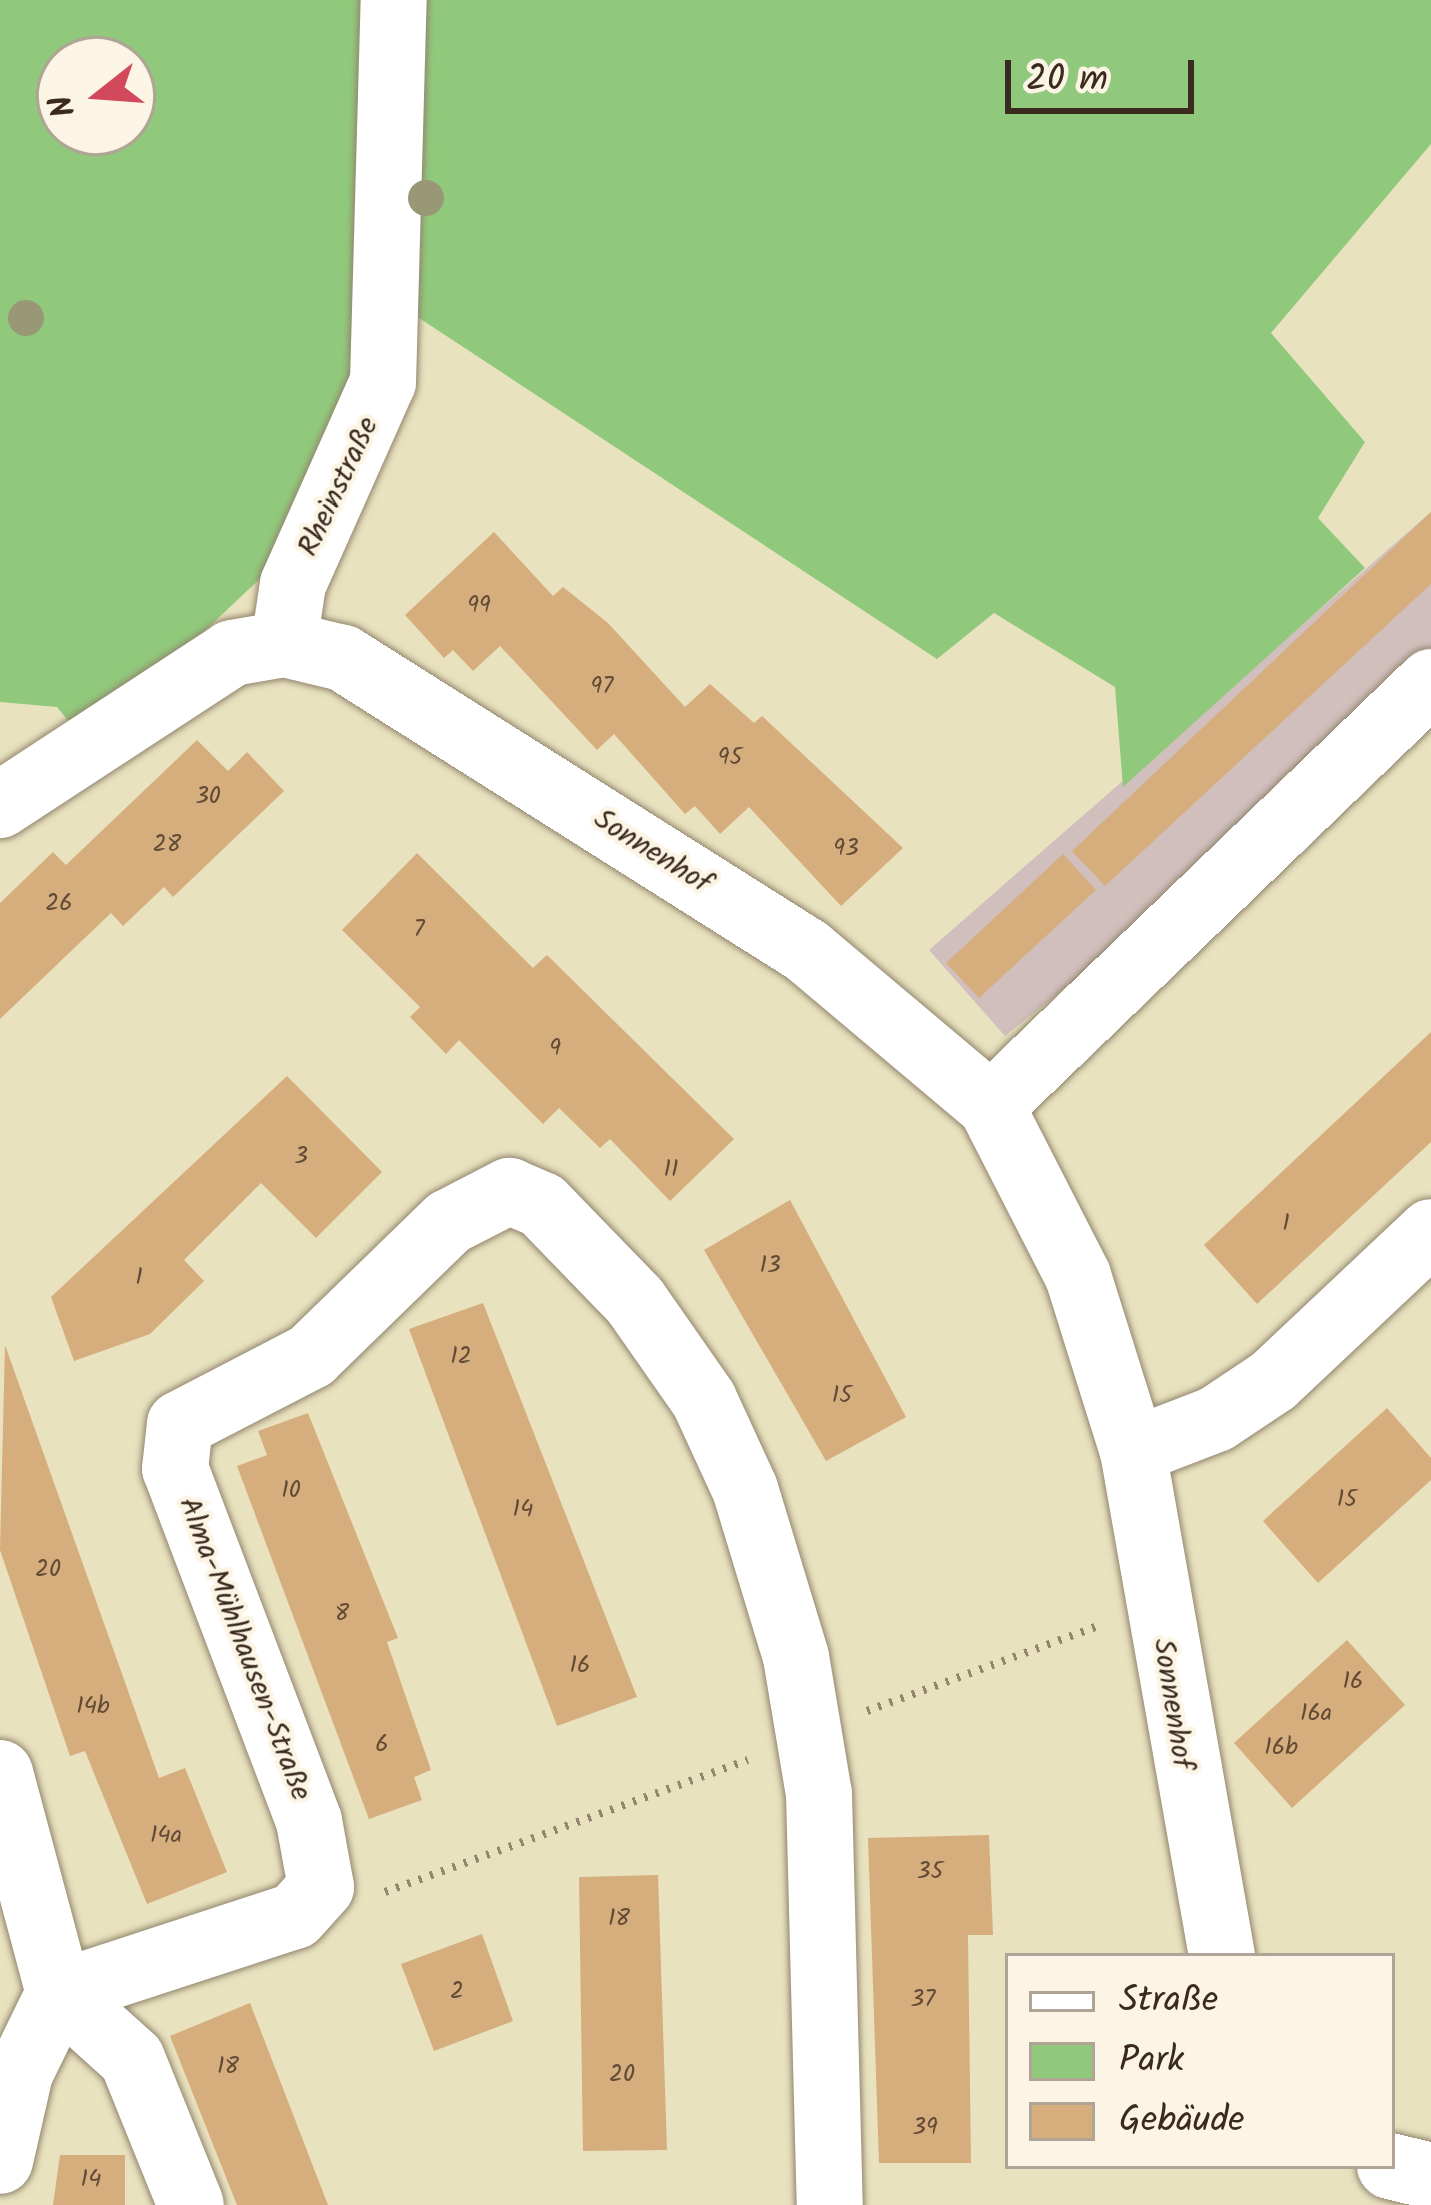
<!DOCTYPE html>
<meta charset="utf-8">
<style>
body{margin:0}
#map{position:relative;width:1431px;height:2205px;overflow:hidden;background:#e9e2bf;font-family:Kalam,sans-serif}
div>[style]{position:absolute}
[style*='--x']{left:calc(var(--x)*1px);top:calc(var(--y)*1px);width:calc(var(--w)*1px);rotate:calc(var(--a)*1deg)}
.industrial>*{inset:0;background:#d1bfbd}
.green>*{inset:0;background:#91c97c}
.building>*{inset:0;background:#d6ad7d}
.path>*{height:8px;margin-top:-4px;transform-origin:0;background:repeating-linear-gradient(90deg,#92866e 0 3px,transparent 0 12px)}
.roads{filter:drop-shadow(0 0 3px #92866e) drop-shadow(0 0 3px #92866e)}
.minor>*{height:66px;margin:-33px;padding:0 33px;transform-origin:33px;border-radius:33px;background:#fff}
.trees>*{width:36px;height:36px;margin:-18px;border-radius:50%;background:#989776}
span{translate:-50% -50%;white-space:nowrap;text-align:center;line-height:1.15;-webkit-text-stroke:9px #fcf5e5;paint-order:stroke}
.number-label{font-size:24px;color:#624b36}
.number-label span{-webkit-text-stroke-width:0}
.street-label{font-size:30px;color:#3b2a1e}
.legend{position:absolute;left:1005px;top:1953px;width:390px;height:216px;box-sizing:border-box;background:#fcf5e5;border:3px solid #afa495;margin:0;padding:15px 21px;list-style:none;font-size:36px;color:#3b2a1e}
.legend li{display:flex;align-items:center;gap:24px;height:60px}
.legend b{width:60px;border:3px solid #afa495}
.north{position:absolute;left:36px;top:36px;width:120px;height:120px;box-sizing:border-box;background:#fcf5e5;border:3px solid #afa495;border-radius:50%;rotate:253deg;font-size:33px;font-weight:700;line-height:48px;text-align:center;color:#3b2a1e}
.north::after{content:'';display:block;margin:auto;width:42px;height:54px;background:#d1495b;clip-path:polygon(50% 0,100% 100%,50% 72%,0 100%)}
.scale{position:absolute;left:1005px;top:60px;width:189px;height:54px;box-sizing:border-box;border:6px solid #3b2a1e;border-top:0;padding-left:15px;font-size:36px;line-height:42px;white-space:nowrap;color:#3b2a1e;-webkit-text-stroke:9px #fcf5e5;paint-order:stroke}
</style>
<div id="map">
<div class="industrial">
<i style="clip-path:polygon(1431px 512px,1431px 648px,1140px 928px,1005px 1036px,929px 950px)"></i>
</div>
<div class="green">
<i style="clip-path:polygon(evenodd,0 0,377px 0,368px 370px,279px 561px,163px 670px,75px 729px,57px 707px,0 702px,0 0,60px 60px,132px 60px,132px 132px,60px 132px,60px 60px)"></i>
<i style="clip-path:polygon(406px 0,1431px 0,1431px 144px,1271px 333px,1365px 442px,1318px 518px,1365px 568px,1123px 787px,1115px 687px,994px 613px,937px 659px,410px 312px)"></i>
</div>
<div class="building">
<i style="clip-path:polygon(1431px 512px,1431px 584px,1105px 886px,1072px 851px)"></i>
<i style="clip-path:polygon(494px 532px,553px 596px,563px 587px,608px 623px,685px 707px,710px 684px,754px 723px,762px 716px,903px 848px,841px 906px,749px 807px,720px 834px,695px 806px,685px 814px,614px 734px,597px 750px,500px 646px,473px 671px,453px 650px,444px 658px,405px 615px)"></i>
<i style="clip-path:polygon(197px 740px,228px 771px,247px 752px,284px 791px,173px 897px,164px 887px,123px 926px,111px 913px,0 1019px,0 903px,53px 852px,66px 865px)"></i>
<i style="clip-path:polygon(417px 853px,533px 968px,547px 955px,734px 1139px,670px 1201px,610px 1139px,600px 1148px,559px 1108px,543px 1124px,459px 1040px,446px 1054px,410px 1017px,420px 1007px,342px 930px)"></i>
<i style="clip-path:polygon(1063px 854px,1096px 890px,979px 998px,946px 963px)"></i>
<i style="clip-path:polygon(1431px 1032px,1431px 1142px,1257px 1304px,1204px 1245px)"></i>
<i style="clip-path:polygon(287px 1076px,382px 1172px,316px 1238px,261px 1183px,184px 1260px,204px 1281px,150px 1334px,74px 1361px,51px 1297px)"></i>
<i style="clip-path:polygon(790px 1200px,906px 1417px,826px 1461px,704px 1250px)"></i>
<i style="clip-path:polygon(483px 1303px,637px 1697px,557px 1726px,409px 1329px)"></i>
<i style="clip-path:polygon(5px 1345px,159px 1778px,185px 1768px,227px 1872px,147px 1904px,85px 1751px,70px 1756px,0 1550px)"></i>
<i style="clip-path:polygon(1387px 1408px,1431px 1458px,1431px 1480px,1318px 1583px,1263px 1521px)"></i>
<i style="clip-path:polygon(308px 1413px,398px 1638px,387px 1642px,431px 1770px,414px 1777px,422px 1800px,369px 1819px,237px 1466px,267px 1455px,258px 1431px)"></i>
<i style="clip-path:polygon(1347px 1640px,1405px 1705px,1292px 1808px,1234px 1743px)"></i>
<i style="clip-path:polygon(989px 1835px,993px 1935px,968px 1935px,971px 2163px,879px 2163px,868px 1838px)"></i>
<i style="clip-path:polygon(658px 1875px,667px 2150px,583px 2151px,579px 1877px)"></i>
<i style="clip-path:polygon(482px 1934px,513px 2021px,434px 2051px,401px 1964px)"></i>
<i style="clip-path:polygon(250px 2003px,328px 2205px,237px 2205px,170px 2036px)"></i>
<i style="clip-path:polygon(60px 2155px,125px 2155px,125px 2205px,53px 2205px)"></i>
</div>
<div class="path">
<i style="--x:867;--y:1711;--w:249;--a:-20.2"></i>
<i style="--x:385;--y:1892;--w:386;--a:-20"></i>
</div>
<div class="roads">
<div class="minor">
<i style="--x:284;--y:644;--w:61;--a:-81.5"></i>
<i style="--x:293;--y:584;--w:221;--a:-66"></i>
<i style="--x:383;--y:382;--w:382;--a:-88.4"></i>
<i style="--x:0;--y:805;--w:277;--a:-33.2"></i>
<i style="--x:232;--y:653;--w:53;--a:-9.8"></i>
<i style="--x:284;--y:644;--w:61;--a:13.3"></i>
<i style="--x:343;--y:658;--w:549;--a:32.27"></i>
<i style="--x:807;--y:951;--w:241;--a:40.1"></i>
<i style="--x:991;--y:1106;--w:191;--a:62.9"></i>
<i style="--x:1078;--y:1276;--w:183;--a:72.6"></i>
<i style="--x:1133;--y:1451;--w:513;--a:80"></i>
<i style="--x:991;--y:1106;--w:611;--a:-43.94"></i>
<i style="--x:1133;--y:1451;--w:89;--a:-21.1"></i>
<i style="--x:1216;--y:1419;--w:69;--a:-33.7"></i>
<i style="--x:1273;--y:1381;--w:217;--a:-43.3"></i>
<i style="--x:0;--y:1773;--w:228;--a:75"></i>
<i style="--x:59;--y:1993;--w:89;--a:116"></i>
<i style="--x:20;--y:2073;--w:90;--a:102.8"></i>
<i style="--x:59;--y:1993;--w:248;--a:-18.1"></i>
<i style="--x:295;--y:1916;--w:39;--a:-48"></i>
<i style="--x:321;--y:1887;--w:67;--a:-100.3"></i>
<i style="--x:309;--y:1821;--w:377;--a:-110.8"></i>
<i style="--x:175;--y:1469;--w:45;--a:-83.7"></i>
<i style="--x:180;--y:1424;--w:148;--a:-27.4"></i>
<i style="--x:311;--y:1356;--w:192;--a:-44.2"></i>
<i style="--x:449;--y:1222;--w:68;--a:-27.3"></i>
<i style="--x:509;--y:1191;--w:36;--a:23"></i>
<i style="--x:542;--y:1205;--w:134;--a:45.9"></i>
<i style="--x:635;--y:1301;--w:121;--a:55.1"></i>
<i style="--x:704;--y:1400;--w:98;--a:65.3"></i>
<i style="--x:745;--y:1489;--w:176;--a:73.1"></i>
<i style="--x:796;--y:1657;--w:139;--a:80.5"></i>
<i style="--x:819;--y:1794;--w:411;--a:88.5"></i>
<i style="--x:59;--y:1993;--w:98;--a:42.1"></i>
<i style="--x:132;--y:2059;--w:157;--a:68"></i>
<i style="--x:1390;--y:2166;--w:42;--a:13.7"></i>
</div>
</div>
<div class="trees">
<i style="left:426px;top:198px"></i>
<i style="left:26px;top:318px"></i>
</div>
<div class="number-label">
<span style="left:479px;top:606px">99</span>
<span style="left:602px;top:687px">97</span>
<span style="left:730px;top:758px">95</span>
<span style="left:208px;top:797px">30</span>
<span style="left:167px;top:845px">28</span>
<span style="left:846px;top:849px">93</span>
<span style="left:59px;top:904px">26</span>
<span style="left:419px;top:930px">7</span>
<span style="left:555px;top:1049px">9</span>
<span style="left:301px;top:1157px">3</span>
<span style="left:671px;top:1170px">11</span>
<span style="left:1286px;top:1224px">1</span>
<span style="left:770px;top:1266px">13</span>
<span style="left:139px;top:1278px">1</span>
<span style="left:461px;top:1357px">12</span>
<span style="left:842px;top:1396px">15</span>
<span style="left:291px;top:1491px">10</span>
<span style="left:1347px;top:1500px">15</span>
<span style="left:523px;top:1510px">14</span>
<span style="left:48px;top:1570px">20</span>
<span style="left:342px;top:1614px">8</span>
<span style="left:580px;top:1666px">16</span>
<span style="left:1353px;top:1682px">16</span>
<span style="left:93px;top:1707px">14b</span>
<span style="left:1316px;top:1714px">16a</span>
<span style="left:382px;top:1745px">6</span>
<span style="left:1281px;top:1748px">16b</span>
<span style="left:166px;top:1836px">14a</span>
<span style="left:930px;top:1872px">35</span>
<span style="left:619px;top:1919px">18</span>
<span style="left:457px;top:1992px">2</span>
<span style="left:923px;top:2000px">37</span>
<span style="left:228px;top:2067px">18</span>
<span style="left:622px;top:2075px">20</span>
<span style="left:925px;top:2128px">39</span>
<span style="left:91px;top:2180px">14</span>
</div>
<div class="street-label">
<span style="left:339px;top:487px;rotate:-65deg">Rheinstraße</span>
<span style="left:652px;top:852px;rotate:32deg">Sonnenhof</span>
<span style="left:244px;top:1649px;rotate:69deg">Alma-Mühlhausen-Straße</span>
<span style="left:1172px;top:1704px;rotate:81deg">Sonnenhof</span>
</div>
<ul class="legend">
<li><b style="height:15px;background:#fff"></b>Straße</li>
<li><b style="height:33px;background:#91c97c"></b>Park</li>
<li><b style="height:33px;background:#d6ad7d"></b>Gebäude</li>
</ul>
<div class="north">N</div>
<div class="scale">20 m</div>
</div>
